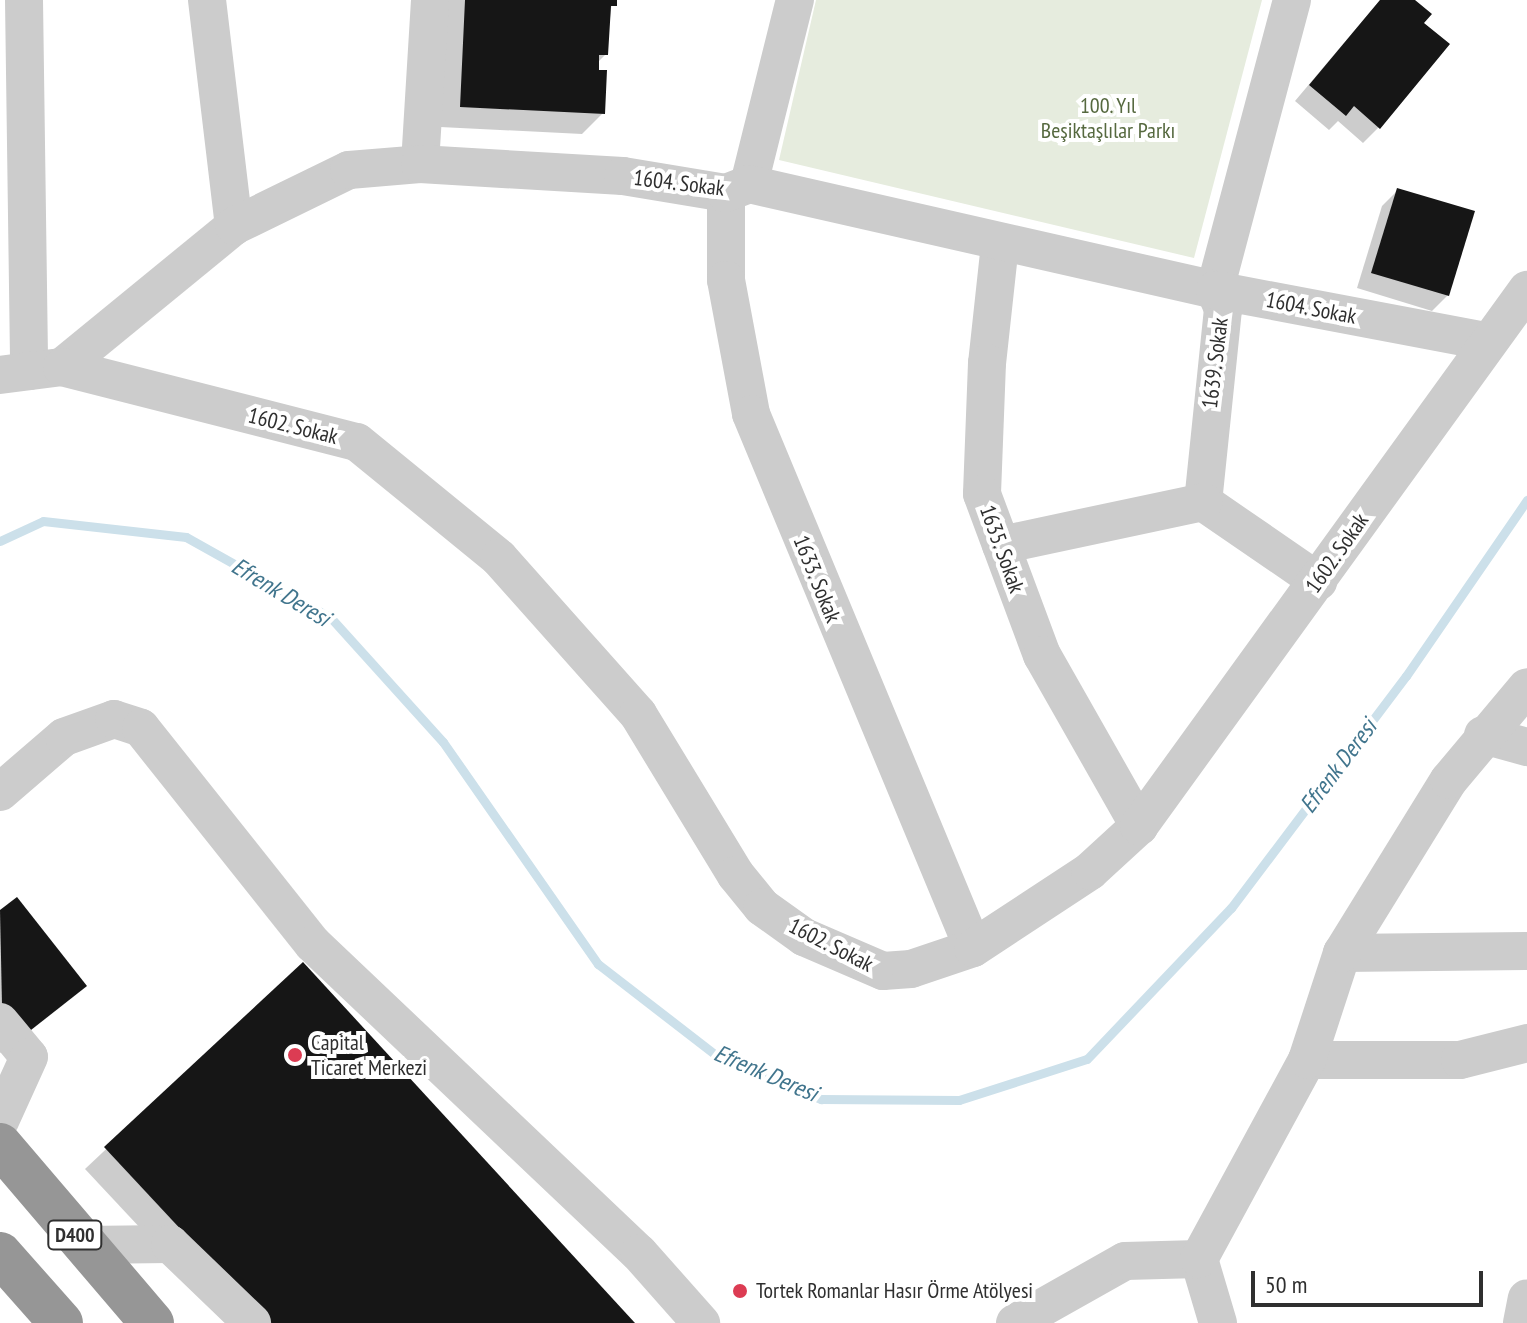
<!DOCTYPE html>
<meta charset="utf-8">
<style>
body{margin:0}
#map{position:relative;width:1527px;height:1323px;overflow:hidden;background:#fff;font-family:"PT Sans Narrow",sans-serif}
div>[style]{position:absolute}
[style*='--x']{left:calc(var(--x)*1px);top:calc(var(--y)*1px);width:calc(var(--w)*1px);rotate:calc(var(--a)*1deg)}
.green>*{inset:0;background:#e6ecde}
.shadow>*{inset:0;background:#0003}
.stream>*{height:9px;margin:-4.5px;padding:0 4.5px;transform-origin:4.5px;border-radius:4.5px;background:#cce0ea}
.building>*{inset:0;background:#161616}
.minor>*{height:38px;margin:-19px;padding:0 19px;transform-origin:19px;border-radius:19px;background:#ccc}
.highway>*{height:44px;margin:-22px;padding:0 22px;transform-origin:22px;border-radius:22px;background:#969696}
.dots>*{width:22px;height:22px;translate:-50% -50%;box-sizing:border-box;border:4px solid #fff;border-radius:50%}
span{translate:-50% -50%;white-space:nowrap;text-align:center;line-height:1.15;-webkit-text-stroke:8px #fff;paint-order:stroke}
.shield-label span{padding:2px 6px;background:#fff;border:2px solid;border-radius:6px;-webkit-text-stroke-width:0}
.shield-label{font-size:20px;color:#2f2f2f;font-weight:700}
.park-label{font-size:22px;color:#56693f}
.street-label{font-size:22px;color:#2f2f2f}
.poi-label{font-size:22px;color:#2f2f2f}
.left{translate:0 -50%;text-align:left}
.water-label{font-size:24px;color:#41758d;font-style:italic}
.scale{position:absolute;left:1251px;top:1271px;width:232px;height:36px;box-sizing:border-box;border:4px solid #2f2f2f;border-top:0;padding-left:10px;font-size:24px;line-height:28px;white-space:nowrap;color:#2f2f2f;-webkit-text-stroke:6px #fff;paint-order:stroke}
</style>
<div id="map">
<div class="green">
<i style="clip-path:polygon(816px 0,1262px 0,1194px 258px,779px 160px)"></i>
</div>
<div class="shadow">
<i style="clip-path:polygon(447px 0,612px 0,606px 54px,597px 63px,603px 113px,582px 134px,440px 127px)"></i>
<i style="clip-path:polygon(1380px 0,1411px 0,1422px 23px,1379px 127px,1363px 143px,1338px 121px,1329px 130px,1295px 101px)"></i>
<i style="clip-path:polygon(1397px 191px,1448px 295px,1432px 311px,1357px 288px,1382px 206px)"></i>
<i style="clip-path:polygon(16px 900px,80px 990px,0 1053px,0 913px)"></i>
<i style="clip-path:polygon(302px 965px,632px 1323px,229px 1323px,85px 1169px)"></i>
</div>
<div class="stream">
<i style="--x:0;--y:541;--w:47;--a:-24.9"></i>
<i style="--x:43;--y:521;--w:144;--a:6.4"></i>
<i style="--x:186;--y:537;--w:166;--a:29.2"></i>
<i style="--x:331;--y:618;--w:167;--a:47.9"></i>
<i style="--x:443;--y:742;--w:271;--a:55.1"></i>
<i style="--x:598;--y:964;--w:150;--a:37.7"></i>
<i style="--x:717;--y:1056;--w:113;--a:22.5"></i>
<i style="--x:821;--y:1099;--w:138;--a:0.4"></i>
<i style="--x:959;--y:1100;--w:134;--a:-17.8"></i>
<i style="--x:1087;--y:1059;--w:209;--a:-46.4"></i>
<i style="--x:1231;--y:908;--w:291;--a:-53"></i>
<i style="--x:1406;--y:676;--w:214;--a:-55.5"></i>
</div>
<div class="building">
<i style="clip-path:polygon(465px 0,617px 0,617px 6px,611px 6px,608px 55px,599px 55px,599px 70px,607px 70px,605px 114px,460px 107px)"></i>
<i style="clip-path:polygon(1380px 0,1415px 0,1432px 14px,1424px 23px,1450px 44px,1380px 129px,1354px 106px,1346px 116px,1309px 85px)"></i>
<i style="clip-path:polygon(1397px 188px,1475px 211px,1449px 296px,1371px 273px)"></i>
<i style="clip-path:polygon(17px 897px,87px 986px,3px 1052px,0 910px)"></i>
<i style="clip-path:polygon(303px 962px,635px 1323px,268px 1323px,104px 1147px)"></i>
</div>
<div class="minor">
<i style="--x:24;--y:0;--w:371;--a:89.2"></i>
<i style="--x:207;--y:0;--w:228;--a:83.2"></i>
<i style="--x:1292;--y:0;--w:300;--a:104.9"></i>
<i style="--x:1215;--y:290;--w:21;--a:67"></i>
<i style="--x:1223;--y:309;--w:194;--a:95.9"></i>
<i style="--x:1203;--y:502;--w:140;--a:34.5"></i>
<i style="--x:420;--y:164;--w:164;--a:-86.5"></i>
<i style="--x:749;--y:184;--w:190;--a:-76"></i>
<i style="--x:726;--y:193;--w:87;--a:90"></i>
<i style="--x:726;--y:280;--w:136;--a:79.4"></i>
<i style="--x:751;--y:414;--w:578;--a:67.43"></i>
<i style="--x:1000;--y:244;--w:120;--a:96.2"></i>
<i style="--x:987;--y:363;--w:131;--a:92.2"></i>
<i style="--x:982;--y:494;--w:172;--a:69.6"></i>
<i style="--x:1042;--y:655;--w:197;--a:60.4"></i>
<i style="--x:62;--y:367;--w:222;--a:-39.3"></i>
<i style="--x:234;--y:226;--w:128;--a:-26"></i>
<i style="--x:349;--y:170;--w:71;--a:-4.8"></i>
<i style="--x:420;--y:164;--w:203;--a:3.4"></i>
<i style="--x:623;--y:176;--w:104;--a:9.4"></i>
<i style="--x:726;--y:193;--w:25;--a:-21"></i>
<i style="--x:749;--y:184;--w:478;--a:12.8"></i>
<i style="--x:1215;--y:290;--w:276;--a:10.7"></i>
<i style="--x:0;--y:375;--w:63;--a:-7.4"></i>
<i style="--x:62;--y:367;--w:304;--a:14.3"></i>
<i style="--x:357;--y:442;--w:183;--a:39.2"></i>
<i style="--x:499;--y:558;--w:209;--a:48.3"></i>
<i style="--x:638;--y:714;--w:188;--a:58.7"></i>
<i style="--x:736;--y:875;--w:41;--a:50.9"></i>
<i style="--x:762;--y:907;--w:52;--a:35.5"></i>
<i style="--x:804;--y:937;--w:86;--a:23.3"></i>
<i style="--x:883;--y:971;--w:28;--a:-4"></i>
<i style="--x:911;--y:969;--w:65;--a:-18.7"></i>
<i style="--x:973;--y:948;--w:140;--a:-33.3"></i>
<i style="--x:1090;--y:871;--w:67;--a:-42.6"></i>
<i style="--x:1139;--y:826;--w:662;--a:-54.1"></i>
<i style="--x:1001;--y:545;--w:207;--a:-12"></i>
<i style="--x:1483;--y:735;--w:46;--a:15.3"></i>
<i style="--x:0;--y:792;--w:84;--a:-40.7"></i>
<i style="--x:64;--y:737;--w:53;--a:-19.8"></i>
<i style="--x:114;--y:719;--w:28;--a:18"></i>
<i style="--x:141;--y:728;--w:276;--a:51.5"></i>
<i style="--x:313;--y:944;--w:449;--a:43.5"></i>
<i style="--x:639;--y:1253;--w:94;--a:48.5"></i>
<i style="--x:1342;--y:953;--w:185;--a:-0.6"></i>
<i style="--x:0;--y:1022;--w:45;--a:50.4"></i>
<i style="--x:29;--y:1057;--w:70;--a:114.4"></i>
<i style="--x:1307;--y:1060;--w:153;--a:0"></i>
<i style="--x:1460;--y:1060;--w:69;--a:-14.2"></i>
<i style="--x:83;--y:1245;--w:87;--a:-0.7"></i>
<i style="--x:170;--y:1244;--w:114;--a:43.9"></i>
<i style="--x:1199;--y:1259;--w:67;--a:73.5"></i>
<i style="--x:1015;--y:1323;--w:126;--a:-29.4"></i>
<i style="--x:1125;--y:1261;--w:74;--a:-1.5"></i>
<i style="--x:1199;--y:1259;--w:226;--a:-61.5"></i>
<i style="--x:1307;--y:1060;--w:113;--a:-71.9"></i>
<i style="--x:1342;--y:953;--w:203;--a:-58.3"></i>
<i style="--x:1449;--y:780;--w:121;--a:-50"></i>
<i style="--x:1522;--y:1323;--w:25;--a:-79"></i>
</div>
<div class="highway">
<i style="--x:0;--y:1145;--w:234;--a:49.5"></i>
<i style="--x:0;--y:1254;--w:92;--a:48.5"></i>
</div>
<div class="dots">
<i style="left:295px;top:1055px;background:#dc3c53"></i>
<i style="left:740px;top:1291px;background:#dc3c53"></i>
</div>
<div class="shield-label">
<span style="left:75px;top:1235px">D400</span>
</div>
<div class="park-label">
<span style="left:1108px;top:118px">100. Yıl<br>Beşiktaşlılar Parkı</span>
</div>
<div class="street-label">
<span style="left:679px;top:183px;rotate:7deg">1604. Sokak</span>
<span style="left:1311px;top:308px;rotate:11deg">1604. Sokak</span>
<span style="left:1215px;top:363px;rotate:-83deg">1639. Sokak</span>
<span style="left:293px;top:426px;rotate:14deg">1602. Sokak</span>
<span style="left:1002px;top:549px;rotate:70deg">1635. Sokak</span>
<span style="left:1337px;top:553px;rotate:-55deg">1602. Sokak</span>
<span style="left:817px;top:579px;rotate:68deg">1633. Sokak</span>
<span style="left:831px;top:945px;rotate:27deg">1602. Sokak</span>
</div>
<div class="poi-label">
<span class="left" style="left:311px;top:1055px">Capital<br>Ticaret Merkezi</span>
<span class="left" style="left:756px;top:1291px">Tortek Romanlar Hasır Örme Atölyesi</span>
</div>
<div class="water-label">
<span style="left:281px;top:592px;rotate:31deg">Efrenk Deresi</span>
<span style="left:1338px;top:766px;rotate:-53deg">Efrenk Deresi</span>
<span style="left:766px;top:1073px;rotate:23deg">Efrenk Deresi</span>
</div>
<div class="scale">50 m</div>
</div>
